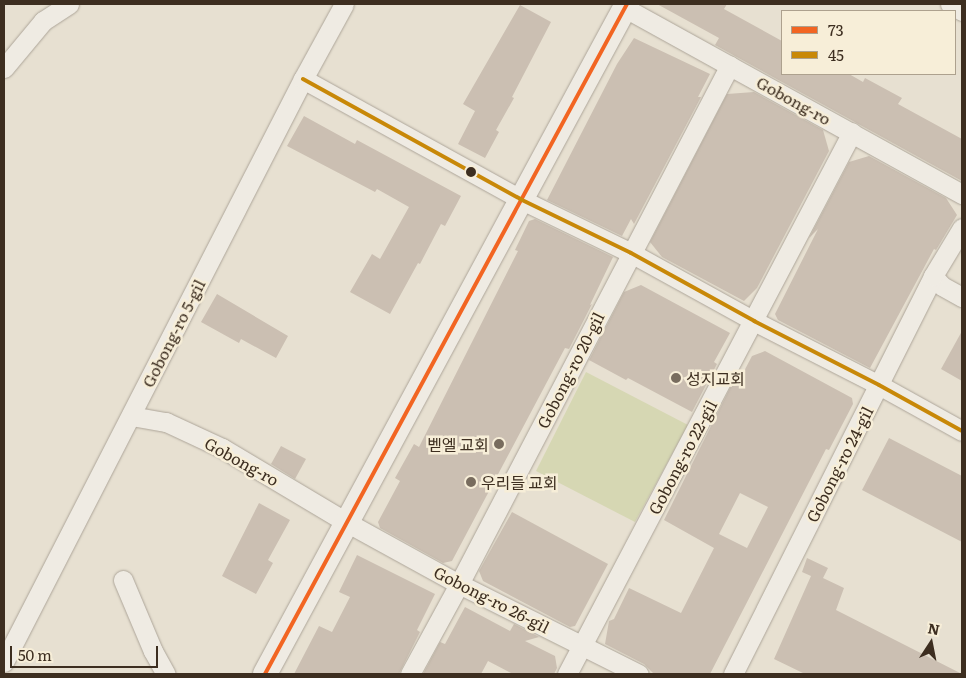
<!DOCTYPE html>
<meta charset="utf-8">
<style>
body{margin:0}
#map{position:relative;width:966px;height:678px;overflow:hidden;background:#e7e0d1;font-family:Literata,"Noto Sans KR",serif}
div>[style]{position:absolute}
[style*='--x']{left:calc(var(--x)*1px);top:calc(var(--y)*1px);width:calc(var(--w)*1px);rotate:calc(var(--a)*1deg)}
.green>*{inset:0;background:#d6d7b3}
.building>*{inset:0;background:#cbbfb2}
.roads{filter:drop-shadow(0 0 1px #ada599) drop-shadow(0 0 1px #ada599)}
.minor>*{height:19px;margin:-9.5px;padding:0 9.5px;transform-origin:9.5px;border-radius:9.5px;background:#efebe3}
.tertiary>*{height:24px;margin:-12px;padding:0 12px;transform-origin:12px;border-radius:12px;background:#efebe3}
.bus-1>*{height:4px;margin:-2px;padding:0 2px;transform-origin:2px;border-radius:2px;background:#f26522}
.bus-2>*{height:4px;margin:-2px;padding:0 2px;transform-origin:2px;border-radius:2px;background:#c88808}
.dots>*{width:14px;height:14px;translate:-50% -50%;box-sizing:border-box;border:2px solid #f7eed8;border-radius:50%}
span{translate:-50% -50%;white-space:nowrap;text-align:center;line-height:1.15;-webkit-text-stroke:5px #f7eed8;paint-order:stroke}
.street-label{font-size:16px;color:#3d2e20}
.poi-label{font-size:16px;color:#3d2e20}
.left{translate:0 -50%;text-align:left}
.right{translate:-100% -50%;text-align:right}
.frame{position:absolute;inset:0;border:5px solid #3d2e20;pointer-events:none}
.legend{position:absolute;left:781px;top:10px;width:175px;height:65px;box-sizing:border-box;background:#f7eed8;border:1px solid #ada18e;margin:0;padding:6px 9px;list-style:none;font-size:15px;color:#3d2e20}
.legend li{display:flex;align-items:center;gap:10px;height:25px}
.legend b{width:25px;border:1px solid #ada18e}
.north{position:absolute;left:906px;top:618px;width:50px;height:50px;-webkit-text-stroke:4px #f7eed8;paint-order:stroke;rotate:11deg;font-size:14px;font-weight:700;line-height:20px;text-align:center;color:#3d2e20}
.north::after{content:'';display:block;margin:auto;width:18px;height:22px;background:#3d2e20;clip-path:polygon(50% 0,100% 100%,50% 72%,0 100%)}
.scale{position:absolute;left:10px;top:646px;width:148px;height:22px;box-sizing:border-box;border:2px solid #3d2e20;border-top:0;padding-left:6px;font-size:15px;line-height:18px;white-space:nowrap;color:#3d2e20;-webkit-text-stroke:4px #f7eed8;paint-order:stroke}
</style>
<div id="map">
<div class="green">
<i style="clip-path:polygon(586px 372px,688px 425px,635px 522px,536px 471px)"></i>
</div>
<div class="building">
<i style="clip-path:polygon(657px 4px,727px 4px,724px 9px,782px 41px,782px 74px,849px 74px,863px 82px,865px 78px,902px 98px,898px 104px,962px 139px,962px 181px,715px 45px,719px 38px)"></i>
<i style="clip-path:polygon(520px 5px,551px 22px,512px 97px,514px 98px,496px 130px,499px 132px,485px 158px,458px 144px,475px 111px,463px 104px)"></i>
<i style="clip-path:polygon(634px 38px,710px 74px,698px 97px,701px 97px,634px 224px,631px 219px,622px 236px,547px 200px,617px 64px)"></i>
<i style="clip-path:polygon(754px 92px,823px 130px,829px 151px,757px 288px,744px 301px,662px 257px,650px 242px,727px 94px)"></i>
<i style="clip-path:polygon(304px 116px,355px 144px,357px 140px,461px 196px,445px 226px,441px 224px,420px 264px,418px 263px,390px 314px,350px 292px,372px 254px,380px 259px,409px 207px,377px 189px,375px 192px,287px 146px)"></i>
<i style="clip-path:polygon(869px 156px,946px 198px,957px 215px,936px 250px,934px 249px,870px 368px,778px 320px,775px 314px,818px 229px,809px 238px,849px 162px)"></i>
<i style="clip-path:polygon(535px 219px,613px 257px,590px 305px,592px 304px,569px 349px,565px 348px,452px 561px,443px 563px,380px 528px,378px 522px,400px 481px,395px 478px,414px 444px,419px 447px,518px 251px,515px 250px,529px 221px)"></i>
<i style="clip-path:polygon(641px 285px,730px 333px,714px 362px,717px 364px,692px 412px,628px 378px,626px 380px,589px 360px,624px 292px)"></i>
<i style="clip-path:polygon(217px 294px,288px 336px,276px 358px,241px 339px,239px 343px,201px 322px)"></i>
<i style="clip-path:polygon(962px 331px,962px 381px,941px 369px)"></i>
<i style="clip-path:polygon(evenodd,765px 351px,852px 398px,853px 404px,829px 450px,826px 449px,710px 674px,654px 674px,644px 664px,605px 644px,609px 621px,614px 619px,629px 588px,681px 613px,714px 548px,664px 520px,737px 374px,741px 377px,752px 356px,765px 351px,740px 493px,768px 507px,747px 548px,719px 534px,740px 493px)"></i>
<i style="clip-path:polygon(889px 438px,962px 476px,962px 542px,862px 490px)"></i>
<i style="clip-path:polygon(281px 446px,306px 459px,295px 479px,271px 464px)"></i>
<i style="clip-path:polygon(259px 503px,290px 520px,268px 560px,273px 563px,256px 594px,222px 576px)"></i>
<i style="clip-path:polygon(512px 512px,608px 564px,575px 626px,570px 627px,483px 581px,479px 571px)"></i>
<i style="clip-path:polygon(357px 555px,435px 594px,417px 630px,420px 632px,399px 674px,294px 674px,319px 626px,332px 632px,350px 597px,339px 592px)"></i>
<i style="clip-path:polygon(807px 558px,828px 568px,823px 578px,844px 588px,836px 610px,962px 674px,805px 674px,774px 659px,811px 576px,802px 572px)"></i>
<i style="clip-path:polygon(465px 607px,510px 631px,514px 624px,539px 637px,525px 641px,555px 656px,557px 668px,554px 674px,513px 674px,488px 661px,481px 674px,423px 674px,440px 642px,445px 644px)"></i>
</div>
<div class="roads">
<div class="minor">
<i style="--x:950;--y:4;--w:14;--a:30"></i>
<i style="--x:625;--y:8;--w:385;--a:28.9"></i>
<i style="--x:4;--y:68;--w:61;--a:-50.3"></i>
<i style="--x:43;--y:21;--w:31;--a:-33"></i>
<i style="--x:303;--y:79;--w:248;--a:28.9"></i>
<i style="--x:520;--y:199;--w:123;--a:25.9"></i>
<i style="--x:631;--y:253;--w:141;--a:28.9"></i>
<i style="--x:754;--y:321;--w:140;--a:27.1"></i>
<i style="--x:879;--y:385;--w:95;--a:29"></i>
<i style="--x:933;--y:276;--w:13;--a:48"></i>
<i style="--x:942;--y:286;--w:23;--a:29"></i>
<i style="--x:131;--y:416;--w:36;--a:10"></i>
<i style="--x:166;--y:422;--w:62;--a:24.9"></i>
<i style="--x:222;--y:448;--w:144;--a:30.8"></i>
<i style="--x:346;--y:522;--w:129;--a:28.8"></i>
<i style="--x:459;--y:584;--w:201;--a:26.6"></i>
<i style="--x:123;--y:580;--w:77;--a:67.1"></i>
<i style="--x:153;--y:651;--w:26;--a:61"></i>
<i style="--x:4;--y:662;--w:655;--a:-62.85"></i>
<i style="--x:303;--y:79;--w:85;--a:-61.3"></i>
<i style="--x:410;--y:674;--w:102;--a:-61.4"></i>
<i style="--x:459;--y:584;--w:585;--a:-62.43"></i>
<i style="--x:567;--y:674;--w:612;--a:-62.26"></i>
<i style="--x:733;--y:674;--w:445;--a:-63.3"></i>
<i style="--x:933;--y:276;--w:56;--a:-58.9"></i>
</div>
<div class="tertiary">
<i style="--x:265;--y:674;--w:762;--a:-61.62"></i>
</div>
</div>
<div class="bus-1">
<i style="--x:265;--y:674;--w:762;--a:-61.62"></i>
</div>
<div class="bus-2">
<i style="--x:303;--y:79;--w:248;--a:28.9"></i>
<i style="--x:520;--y:199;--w:123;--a:25.9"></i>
<i style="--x:631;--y:253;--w:141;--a:28.9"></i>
<i style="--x:754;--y:321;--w:140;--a:27.1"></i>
<i style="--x:879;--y:385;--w:95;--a:29"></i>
</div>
<div class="dots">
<i style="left:471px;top:172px;background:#3d2e20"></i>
<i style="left:676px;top:378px;background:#786c5e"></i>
<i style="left:499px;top:444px;background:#786c5e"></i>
<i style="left:471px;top:482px;background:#786c5e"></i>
</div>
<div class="street-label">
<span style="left:794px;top:100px;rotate:29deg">Gobong-ro</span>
<span style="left:173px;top:333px;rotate:-63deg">Gobong-ro 5-gil</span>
<span style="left:570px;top:370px;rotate:-63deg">Gobong-ro 20-gil</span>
<span style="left:682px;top:457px;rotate:-62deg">Gobong-ro 22-gil</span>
<span style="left:242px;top:461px;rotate:29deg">Gobong-ro</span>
<span style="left:839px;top:464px;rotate:-63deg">Gobong-ro 24-gil</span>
<span style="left:492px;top:599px;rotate:27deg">Gobong-ro 26-gil</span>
</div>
<div class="poi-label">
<span class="left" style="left:686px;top:378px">성지교회</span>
<span class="right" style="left:489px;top:444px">벧엘 교회</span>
<span class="left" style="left:481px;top:482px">우리들 교회</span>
</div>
<div class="frame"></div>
<ul class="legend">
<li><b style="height:6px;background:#f26522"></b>73</li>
<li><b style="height:6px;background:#c88808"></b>45</li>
</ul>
<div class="north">N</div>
<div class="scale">50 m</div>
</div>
